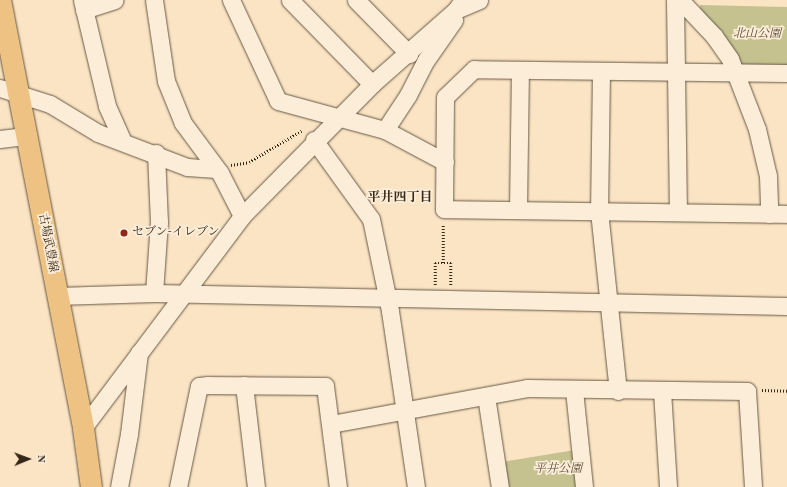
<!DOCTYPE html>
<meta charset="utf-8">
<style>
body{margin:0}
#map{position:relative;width:787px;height:487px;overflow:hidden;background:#fae4c4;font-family:"Old Standard TT","Noto Serif JP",serif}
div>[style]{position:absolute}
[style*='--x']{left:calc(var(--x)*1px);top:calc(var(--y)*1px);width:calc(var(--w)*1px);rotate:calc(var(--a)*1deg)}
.green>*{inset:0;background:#c5c290}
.path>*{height:2.5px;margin-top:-1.25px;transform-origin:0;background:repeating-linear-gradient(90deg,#362919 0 1px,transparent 0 3px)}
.roads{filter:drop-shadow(0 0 1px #675844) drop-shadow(0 0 1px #675844)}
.minor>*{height:17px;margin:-8.5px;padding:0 8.5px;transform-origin:8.5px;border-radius:8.5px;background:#fcedd9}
.major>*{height:21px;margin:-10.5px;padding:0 10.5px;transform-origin:10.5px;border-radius:10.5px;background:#edc282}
.dots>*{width:11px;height:11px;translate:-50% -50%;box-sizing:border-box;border:2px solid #fcedd9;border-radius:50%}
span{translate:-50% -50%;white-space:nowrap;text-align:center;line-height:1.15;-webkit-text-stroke:3.5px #fcedd9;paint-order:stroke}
.park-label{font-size:12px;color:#5a4f37;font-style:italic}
.poi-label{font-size:12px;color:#362919}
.left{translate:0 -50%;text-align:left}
.street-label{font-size:12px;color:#362919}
.neighbourhood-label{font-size:13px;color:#362919;font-weight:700}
.north{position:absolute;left:8px;top:439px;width:40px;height:40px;-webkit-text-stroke:3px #fcedd9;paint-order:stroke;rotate:89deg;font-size:11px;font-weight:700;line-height:16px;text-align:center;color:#362919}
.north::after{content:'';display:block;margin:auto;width:14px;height:18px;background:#362919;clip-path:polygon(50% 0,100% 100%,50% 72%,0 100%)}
</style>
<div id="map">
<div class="green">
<i style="clip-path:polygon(700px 5px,787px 7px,787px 67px,742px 66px,700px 15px)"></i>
<i style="clip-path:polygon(575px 450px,579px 487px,506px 487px,502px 462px)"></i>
</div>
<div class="path">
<i style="--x:231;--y:165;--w:18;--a:-9"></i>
<i style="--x:249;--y:162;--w:61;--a:-30.8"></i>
<i style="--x:443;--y:263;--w:39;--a:-90"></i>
<i style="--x:435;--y:285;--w:22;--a:-90"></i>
<i style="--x:435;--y:263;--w:16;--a:0"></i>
<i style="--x:451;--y:263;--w:23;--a:90"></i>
<i style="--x:762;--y:390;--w:25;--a:2"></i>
</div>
<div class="roads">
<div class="minor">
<i style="--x:82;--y:0;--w:109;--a:76.7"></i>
<i style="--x:107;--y:106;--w:37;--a:66"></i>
<i style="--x:154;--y:0;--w:82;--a:81.6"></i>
<i style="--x:166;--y:81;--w:45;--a:68"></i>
<i style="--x:183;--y:123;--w:62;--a:53.5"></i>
<i style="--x:220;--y:173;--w:48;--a:62.9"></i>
<i style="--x:231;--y:0;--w:111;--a:65"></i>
<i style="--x:278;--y:101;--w:111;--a:15.2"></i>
<i style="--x:385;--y:130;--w:68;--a:28.1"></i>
<i style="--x:290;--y:0;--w:117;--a:45.7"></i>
<i style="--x:356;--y:0;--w:76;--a:45.5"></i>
<i style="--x:675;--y:0;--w:212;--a:89.2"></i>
<i style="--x:680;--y:0;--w:50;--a:46.6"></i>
<i style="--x:714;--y:36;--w:28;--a:55"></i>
<i style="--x:730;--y:59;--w:75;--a:68.9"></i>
<i style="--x:757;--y:129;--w:48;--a:76.8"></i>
<i style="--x:768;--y:176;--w:38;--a:88"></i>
<i style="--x:84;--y:10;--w:32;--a:-18"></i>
<i style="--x:456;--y:10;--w:25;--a:-23"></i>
<i style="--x:601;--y:71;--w:140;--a:90.8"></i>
<i style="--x:599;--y:211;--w:181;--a:84"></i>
<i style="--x:787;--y:73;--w:313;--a:-179.3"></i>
<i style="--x:474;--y:69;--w:40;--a:136"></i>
<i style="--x:445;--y:97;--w:112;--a:90.5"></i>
<i style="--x:444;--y:209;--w:343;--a:0.8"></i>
<i style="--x:0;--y:88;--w:52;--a:17.7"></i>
<i style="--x:50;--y:104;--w:56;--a:31.1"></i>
<i style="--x:98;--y:133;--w:95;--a:20.9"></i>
<i style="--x:187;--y:167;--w:29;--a:4"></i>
<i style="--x:385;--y:130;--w:42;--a:-56.7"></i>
<i style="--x:408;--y:95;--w:39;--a:-63"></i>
<i style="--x:426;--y:60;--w:49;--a:-55"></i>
<i style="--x:0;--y:139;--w:26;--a:-7"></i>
<i style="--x:314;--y:140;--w:97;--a:54.2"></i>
<i style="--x:371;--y:219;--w:94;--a:78.3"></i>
<i style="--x:390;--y:311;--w:178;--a:81.6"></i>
<i style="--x:518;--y:210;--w:140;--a:-89.2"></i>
<i style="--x:154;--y:293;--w:71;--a:-86"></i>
<i style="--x:159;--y:222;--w:69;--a:-92.5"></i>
<i style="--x:57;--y:296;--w:97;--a:-1.8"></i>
<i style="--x:154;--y:293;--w:633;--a:1.18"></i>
<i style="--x:244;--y:385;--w:103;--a:83.3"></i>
<i style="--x:574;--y:390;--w:98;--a:84.1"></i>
<i style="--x:662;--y:391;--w:96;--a:86.4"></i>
<i style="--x:486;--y:396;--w:92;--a:81.3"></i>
<i style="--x:331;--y:424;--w:199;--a:-10.4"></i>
<i style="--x:527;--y:388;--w:220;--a:0.8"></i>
<i style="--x:747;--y:391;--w:96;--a:86.4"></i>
<i style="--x:83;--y:428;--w:265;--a:-53.1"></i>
<i style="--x:242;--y:216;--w:185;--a:-45.4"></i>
<i style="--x:372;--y:84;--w:112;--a:-41.4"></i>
<i style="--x:456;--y:10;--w:12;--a:-55"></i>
<i style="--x:119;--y:487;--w:54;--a:-79.3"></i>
<i style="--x:129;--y:434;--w:82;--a:-83"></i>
<i style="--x:178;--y:487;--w:103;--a:-78.3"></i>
<i style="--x:199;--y:386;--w:9;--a:-6"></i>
<i style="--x:208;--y:385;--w:117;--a:0.5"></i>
<i style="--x:325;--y:386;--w:102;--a:82.7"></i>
</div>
<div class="major">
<i style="--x:0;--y:0;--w:436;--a:79"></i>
<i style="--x:83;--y:428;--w:60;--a:82.3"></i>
</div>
</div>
<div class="dots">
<i style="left:124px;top:233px;background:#8f2418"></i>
</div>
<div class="park-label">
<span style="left:757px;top:35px">北山公園</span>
<span style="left:558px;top:470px">平井公園</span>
</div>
<div class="poi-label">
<span class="left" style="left:132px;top:233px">セブン-イレブン</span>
</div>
<div class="street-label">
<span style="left:47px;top:243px;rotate:79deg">古場武豊線</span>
</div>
<div class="neighbourhood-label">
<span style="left:400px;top:198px">平井四丁目</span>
</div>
<div class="north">N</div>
</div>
